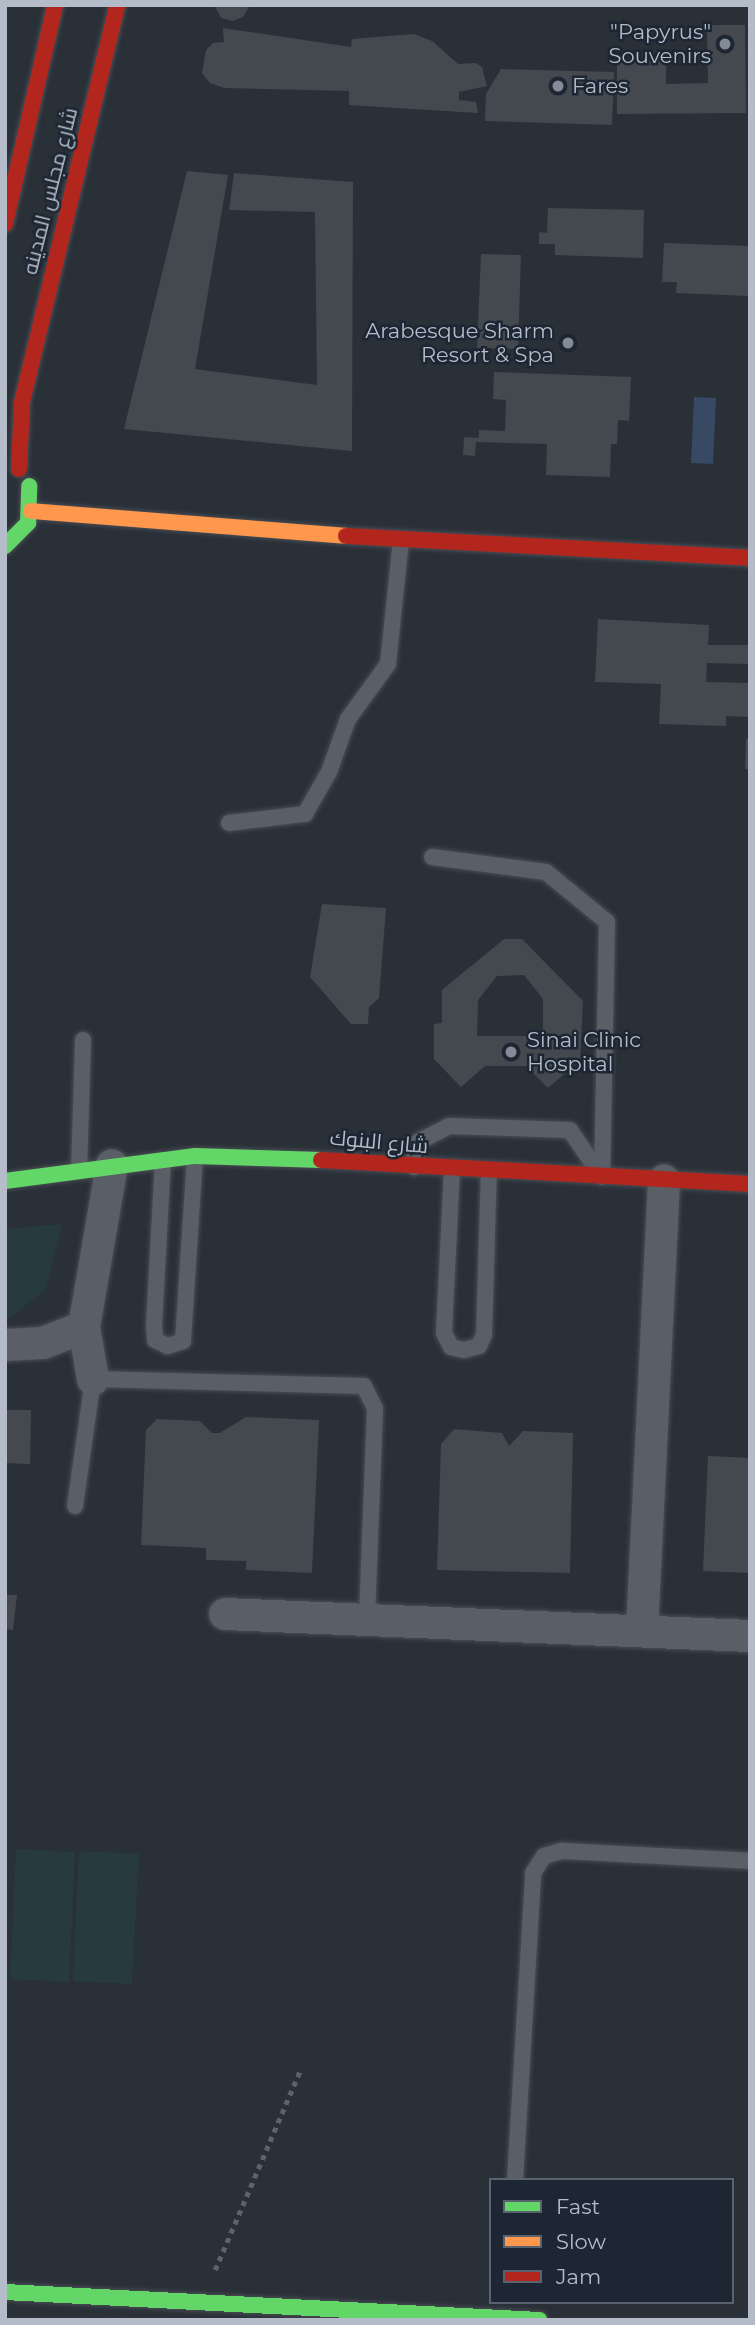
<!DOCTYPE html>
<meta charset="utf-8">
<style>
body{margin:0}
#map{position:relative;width:755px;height:2325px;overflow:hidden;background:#2a3038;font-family:Montserrat,Cairo,sans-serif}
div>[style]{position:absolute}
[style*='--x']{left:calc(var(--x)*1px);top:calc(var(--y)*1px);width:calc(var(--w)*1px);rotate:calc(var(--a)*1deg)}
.green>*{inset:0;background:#273a3e}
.water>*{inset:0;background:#384963}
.building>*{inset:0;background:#444950}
.path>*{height:4.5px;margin-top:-2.25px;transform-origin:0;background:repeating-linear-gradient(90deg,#5d636a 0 5px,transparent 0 10px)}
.roads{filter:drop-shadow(0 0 2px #484c53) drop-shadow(0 0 2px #484c53)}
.lane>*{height:16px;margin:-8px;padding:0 8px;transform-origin:8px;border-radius:8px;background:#5a5e66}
.street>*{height:32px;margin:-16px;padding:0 16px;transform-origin:16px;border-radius:16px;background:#5a5e66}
.fast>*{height:16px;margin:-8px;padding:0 8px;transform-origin:8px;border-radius:8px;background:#63d668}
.slow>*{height:16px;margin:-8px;padding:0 8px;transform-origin:8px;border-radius:8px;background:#ff974d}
.jam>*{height:16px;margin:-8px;padding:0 8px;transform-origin:8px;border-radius:8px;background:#b3261e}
.dots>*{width:19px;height:19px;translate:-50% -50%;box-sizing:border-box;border:4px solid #1d2633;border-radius:50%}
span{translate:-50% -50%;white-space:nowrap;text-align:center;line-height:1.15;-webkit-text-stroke:5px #1d2633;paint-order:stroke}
.poi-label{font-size:21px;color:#b4bcc9}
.right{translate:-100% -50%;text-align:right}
.left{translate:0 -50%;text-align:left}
.street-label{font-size:21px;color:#b4bcc9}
.frame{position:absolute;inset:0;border:7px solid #b4bcc9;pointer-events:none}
.legend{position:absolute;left:489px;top:2178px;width:245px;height:126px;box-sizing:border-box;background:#1d2633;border:2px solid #59626f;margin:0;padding:9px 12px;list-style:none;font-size:21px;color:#b4bcc9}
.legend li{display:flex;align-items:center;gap:14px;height:35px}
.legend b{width:35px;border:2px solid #59626f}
</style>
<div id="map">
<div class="green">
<i style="clip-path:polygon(62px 1224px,46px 1289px,5px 1322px,5px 1229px)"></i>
<i style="clip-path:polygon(16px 1849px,75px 1852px,69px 1982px,10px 1979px)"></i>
<i style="clip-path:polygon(79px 1851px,139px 1854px,132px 1984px,73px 1981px)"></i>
</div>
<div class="water">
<i style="clip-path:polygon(694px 397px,716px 398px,713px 464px,691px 463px)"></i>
</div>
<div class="building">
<i style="clip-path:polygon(214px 5px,250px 5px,243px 17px,233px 21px,221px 18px)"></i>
<i style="clip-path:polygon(707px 25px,745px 25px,746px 113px,617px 114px,617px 62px,666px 61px,666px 84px,708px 83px)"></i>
<i style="clip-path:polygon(223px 28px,351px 47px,352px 39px,414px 34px,432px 41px,458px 64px,476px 63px,482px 67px,487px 86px,459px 92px,459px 100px,476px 102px,478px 113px,349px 105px,349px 91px,224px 88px,210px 83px,202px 73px,206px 50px,213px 43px,224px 42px)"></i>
<i style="clip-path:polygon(501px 69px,614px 72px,612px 125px,485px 121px,486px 94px)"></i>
<i style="clip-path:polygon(187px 171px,228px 175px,195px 369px,317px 385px,315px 212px,229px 210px,234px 173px,353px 182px,352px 451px,124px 429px)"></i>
<i style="clip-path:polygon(548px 208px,644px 210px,643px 258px,555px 255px,555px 244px,539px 244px,539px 232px,547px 233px)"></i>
<i style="clip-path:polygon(664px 243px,750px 246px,750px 296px,676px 293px,677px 282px,662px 282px)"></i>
<i style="clip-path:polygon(481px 254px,521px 255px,518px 349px,477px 348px)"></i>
<i style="clip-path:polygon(494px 372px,631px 377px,629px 421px,618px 420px,617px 444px,611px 444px,610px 477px,546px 475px,547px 444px,476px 442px,475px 456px,463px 455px,464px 437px,479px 438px,479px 430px,505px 431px,506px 400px,493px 399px)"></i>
<i style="clip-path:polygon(598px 619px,709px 625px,708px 645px,750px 645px,750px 664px,707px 663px,706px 682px,750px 683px,750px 717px,726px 716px,726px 726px,659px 724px,661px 684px,595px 682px)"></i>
<i style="clip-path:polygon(746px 739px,750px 739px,750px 769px,745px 769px)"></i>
<i style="clip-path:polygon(322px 904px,386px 908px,379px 998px,369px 1007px,368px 1024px,351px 1024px,310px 977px)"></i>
<i style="clip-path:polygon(evenodd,504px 939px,522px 939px,583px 1001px,580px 1060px,548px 1088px,526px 1066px,485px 1066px,461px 1087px,434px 1059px,434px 1024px,442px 1023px,442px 990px,504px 939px,524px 975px,543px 999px,543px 1036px,477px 1036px,478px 1000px,497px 976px,524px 975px)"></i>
<i style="clip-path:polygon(5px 1410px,31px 1410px,30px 1464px,5px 1463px)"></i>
<i style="clip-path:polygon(246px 1417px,319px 1420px,312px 1573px,246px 1570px,246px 1561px,206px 1560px,206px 1548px,141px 1545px,146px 1430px,157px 1419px,200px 1421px,212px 1433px,220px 1433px)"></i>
<i style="clip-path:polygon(454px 1429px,502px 1433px,509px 1446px,523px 1431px,573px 1433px,570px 1573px,437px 1570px,441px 1444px)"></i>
<i style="clip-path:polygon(708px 1456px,750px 1458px,750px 1573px,703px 1571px)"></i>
<i style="clip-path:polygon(5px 1595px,17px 1595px,13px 1630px,5px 1629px)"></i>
</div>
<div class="path">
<i style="--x:215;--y:2270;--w:216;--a:-66.9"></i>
</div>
<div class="roads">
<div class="lane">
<i style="--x:229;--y:823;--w:77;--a:-6.8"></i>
<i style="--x:305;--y:814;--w:48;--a:-60.3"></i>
<i style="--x:329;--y:772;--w:56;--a:-70.3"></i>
<i style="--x:348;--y:719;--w:68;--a:-54"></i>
<i style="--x:388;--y:664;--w:125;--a:-84"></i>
<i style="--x:432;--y:857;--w:115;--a:7.5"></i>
<i style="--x:546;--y:872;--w:79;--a:39.3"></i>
<i style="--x:607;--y:922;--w:255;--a:91.1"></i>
<i style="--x:163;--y:1160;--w:165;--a:93.1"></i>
<i style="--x:154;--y:1325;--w:15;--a:86"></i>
<i style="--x:155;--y:1340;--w:14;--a:25"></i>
<i style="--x:168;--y:1346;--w:16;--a:-18"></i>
<i style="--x:183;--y:1341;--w:185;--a:-86.3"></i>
<i style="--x:414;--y:1167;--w:24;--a:-85"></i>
<i style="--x:416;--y:1143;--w:37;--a:-27"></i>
<i style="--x:449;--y:1126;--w:121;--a:1.9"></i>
<i style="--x:570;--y:1130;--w:52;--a:56"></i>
<i style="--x:452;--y:1169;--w:164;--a:92.8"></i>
<i style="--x:444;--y:1333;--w:16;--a:63"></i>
<i style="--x:451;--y:1347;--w:13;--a:13"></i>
<i style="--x:464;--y:1350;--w:16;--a:-15"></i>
<i style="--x:479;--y:1346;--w:12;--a:-66"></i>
<i style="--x:484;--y:1335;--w:164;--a:-88.3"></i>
<i style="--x:79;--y:1170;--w:130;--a:-88.2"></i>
<i style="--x:75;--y:1506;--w:128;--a:-81.9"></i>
<i style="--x:93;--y:1379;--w:271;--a:1.5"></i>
<i style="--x:364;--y:1386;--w:25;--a:64"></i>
<i style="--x:375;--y:1409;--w:212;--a:92.2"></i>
<i style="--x:515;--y:2180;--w:308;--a:-86.6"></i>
<i style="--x:533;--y:1873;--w:20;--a:-57"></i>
<i style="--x:544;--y:1856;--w:19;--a:-16"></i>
<i style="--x:562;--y:1851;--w:188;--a:3"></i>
</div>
<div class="street">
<i style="--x:84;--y:1327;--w:164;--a:-80.2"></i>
<i style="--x:5;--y:1345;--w:38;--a:-3"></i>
<i style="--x:43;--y:1343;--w:44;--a:-21.3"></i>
<i style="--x:84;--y:1327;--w:53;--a:80.2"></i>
<i style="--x:225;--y:1614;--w:525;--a:2.4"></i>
<i style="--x:642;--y:1631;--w:451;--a:-87.2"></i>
</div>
<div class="fast">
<i style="--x:5;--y:546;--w:33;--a:-45"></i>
<i style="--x:28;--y:523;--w:37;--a:-88"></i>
<i style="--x:5;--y:1181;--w:192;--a:-7.5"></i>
<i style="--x:195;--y:1156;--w:126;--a:1.8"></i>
<i style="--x:5;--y:2292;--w:535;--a:3"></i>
</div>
<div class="slow">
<i style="--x:31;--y:511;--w:316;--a:4.5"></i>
</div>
<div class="jam">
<i style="--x:5;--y:224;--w:225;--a:-77.1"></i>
<i style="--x:19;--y:469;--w:67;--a:-87.4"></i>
<i style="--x:22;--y:402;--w:408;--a:-76.5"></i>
<i style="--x:346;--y:536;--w:405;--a:3.1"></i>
<i style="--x:321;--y:1160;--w:430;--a:3.2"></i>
</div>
</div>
<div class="dots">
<i style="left:725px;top:44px;background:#848b96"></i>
<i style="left:558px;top:86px;background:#848b96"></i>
<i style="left:568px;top:343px;background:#848b96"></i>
<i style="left:511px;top:1052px;background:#848b96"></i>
</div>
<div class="poi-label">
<span class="right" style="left:711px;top:44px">"Papyrus"<br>Souvenirs</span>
<span class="left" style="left:572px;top:86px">Fares</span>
<span class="right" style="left:554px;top:343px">Arabesque Sharm<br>Resort &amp; Spa</span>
<span class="left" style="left:527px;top:1052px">Sinai Clinic<br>Hospital</span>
</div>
<div class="street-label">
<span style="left:50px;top:191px;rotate:-76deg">شارع مجلس المدينه</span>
<span style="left:379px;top:1142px;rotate:5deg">شارع البنوك</span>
</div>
<div class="frame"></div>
<ul class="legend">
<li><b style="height:9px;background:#63d668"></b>Fast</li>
<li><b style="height:9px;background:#ff974d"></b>Slow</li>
<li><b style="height:9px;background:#b3261e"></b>Jam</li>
</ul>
</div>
